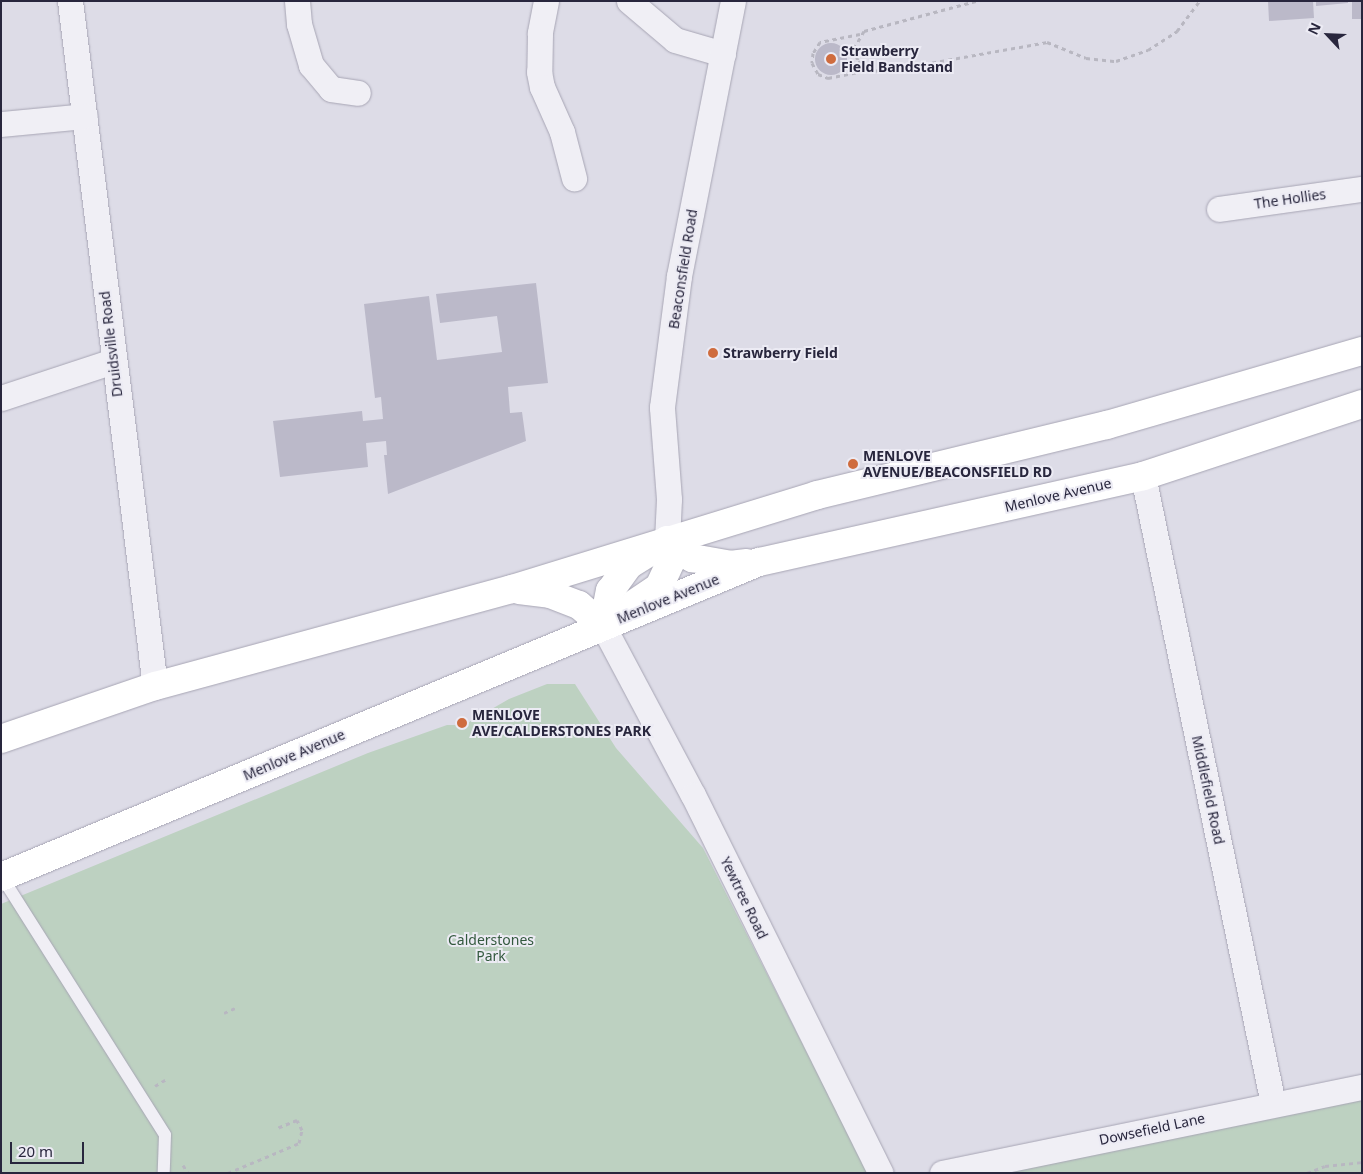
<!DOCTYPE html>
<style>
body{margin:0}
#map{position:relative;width:1363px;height:1174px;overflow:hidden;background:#dddce7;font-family:"Noto Sans",sans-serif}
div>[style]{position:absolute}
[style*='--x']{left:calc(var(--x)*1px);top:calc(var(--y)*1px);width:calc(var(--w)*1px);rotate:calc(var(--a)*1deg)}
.green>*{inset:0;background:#bdd1c1}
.building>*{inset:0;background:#bbb9c9}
.round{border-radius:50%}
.path>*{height:3px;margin-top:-1.5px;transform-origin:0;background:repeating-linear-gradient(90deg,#b8b7c1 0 4px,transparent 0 8px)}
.roads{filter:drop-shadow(0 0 1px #a7a5b4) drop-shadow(0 0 1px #a7a5b4)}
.lane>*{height:12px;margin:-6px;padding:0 6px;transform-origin:6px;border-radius:6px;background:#f0eff5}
.street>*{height:25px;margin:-12.5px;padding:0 12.5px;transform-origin:12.5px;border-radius:12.5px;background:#f0eff5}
.highway>*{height:28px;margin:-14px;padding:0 14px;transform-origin:14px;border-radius:14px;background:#fff}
.dots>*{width:14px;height:14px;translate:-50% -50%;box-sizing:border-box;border:2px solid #ecebf4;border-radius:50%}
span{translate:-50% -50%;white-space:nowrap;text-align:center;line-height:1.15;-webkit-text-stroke:4px #ecebf4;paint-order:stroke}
.poi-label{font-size:14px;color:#28263d;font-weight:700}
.left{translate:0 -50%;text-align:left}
.street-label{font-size:14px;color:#28263d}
.park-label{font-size:14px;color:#33593e}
.frame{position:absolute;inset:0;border:2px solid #28263d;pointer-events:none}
.north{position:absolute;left:1303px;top:10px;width:50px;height:50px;-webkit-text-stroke:4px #ecebf4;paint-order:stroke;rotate:295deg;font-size:14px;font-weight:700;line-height:20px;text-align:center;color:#28263d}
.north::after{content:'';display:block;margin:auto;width:18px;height:22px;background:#28263d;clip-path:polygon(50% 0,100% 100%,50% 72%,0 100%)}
.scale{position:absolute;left:10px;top:1142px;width:74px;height:22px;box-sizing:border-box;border:2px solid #28263d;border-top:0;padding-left:6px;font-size:15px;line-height:18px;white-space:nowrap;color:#28263d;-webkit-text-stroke:4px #ecebf4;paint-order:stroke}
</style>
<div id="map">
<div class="green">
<i style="clip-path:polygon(547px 684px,575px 684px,616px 748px,703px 848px,868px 1173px,1px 1173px,1px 904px,368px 753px,447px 725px,464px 725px,509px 699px)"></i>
<i style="clip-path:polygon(1362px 1097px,1362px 1173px,984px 1173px)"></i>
</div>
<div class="building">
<i style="clip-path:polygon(1268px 1px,1313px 1px,1314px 18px,1269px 21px)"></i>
<i style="clip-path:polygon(1316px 1px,1348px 1px,1348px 3px,1316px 6px)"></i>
<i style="clip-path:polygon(1352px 1px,1362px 1px,1362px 19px,1352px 19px)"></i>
<i class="round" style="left:815px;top:43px;width:32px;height:32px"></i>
<i style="clip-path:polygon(536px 283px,548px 383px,508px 387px,510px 413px,522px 412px,526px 441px,388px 494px,384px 455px,387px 455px,386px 441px,366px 443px,368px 467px,280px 477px,273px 421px,362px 411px,363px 421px,383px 419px,381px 397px,375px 398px,364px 304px,429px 296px,437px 360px,502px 352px,497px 316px,440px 323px,436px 294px)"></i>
</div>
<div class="path">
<i style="--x:976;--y:1;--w:116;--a:165"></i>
<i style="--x:864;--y:31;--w:20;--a:120"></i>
<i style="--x:854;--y:48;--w:14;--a:73"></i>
<i style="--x:858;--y:61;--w:13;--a:42"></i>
<i style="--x:868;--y:70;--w:17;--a:3"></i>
<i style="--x:885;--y:71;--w:165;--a:-10.1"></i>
<i style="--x:1047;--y:42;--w:42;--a:22.3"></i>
<i style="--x:1086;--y:58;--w:30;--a:6"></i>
<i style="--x:1116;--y:61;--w:34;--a:-19"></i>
<i style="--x:1148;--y:50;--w:35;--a:-33"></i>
<i style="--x:1177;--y:31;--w:38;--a:-53"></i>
<i style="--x:860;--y:34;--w:41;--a:168.7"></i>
<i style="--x:820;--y:42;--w:13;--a:122"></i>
<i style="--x:813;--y:53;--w:10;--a:96"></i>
<i style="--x:812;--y:63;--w:13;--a:61"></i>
<i style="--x:818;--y:74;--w:11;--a:22"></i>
<i style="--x:828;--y:78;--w:41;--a:-11.3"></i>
<i style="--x:224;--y:1013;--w:12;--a:-24"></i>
<i style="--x:155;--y:1086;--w:12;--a:-31"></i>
<i style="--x:183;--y:1165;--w:9;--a:58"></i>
<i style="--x:228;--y:1173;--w:77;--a:-22.9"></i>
<i style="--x:299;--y:1143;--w:13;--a:-77"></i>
<i style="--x:302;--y:1130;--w:11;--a:-117"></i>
<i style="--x:297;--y:1120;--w:22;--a:158"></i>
<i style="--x:1307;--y:1173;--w:19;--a:-21"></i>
<i style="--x:1325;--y:1166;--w:37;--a:-6"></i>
</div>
<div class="roads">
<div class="lane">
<i style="--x:2;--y:877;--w:305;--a:57.7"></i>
<i style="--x:165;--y:1135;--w:38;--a:92"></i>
</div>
<div class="street">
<i style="--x:70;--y:1;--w:690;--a:82.93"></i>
<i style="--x:297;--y:1;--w:23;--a:85"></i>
<i style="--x:299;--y:24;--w:43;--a:73.7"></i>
<i style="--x:311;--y:65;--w:31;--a:50"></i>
<i style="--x:331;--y:89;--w:27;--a:8"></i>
<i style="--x:546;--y:1;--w:33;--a:101"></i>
<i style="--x:540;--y:33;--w:39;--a:91"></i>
<i style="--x:539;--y:72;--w:15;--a:79"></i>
<i style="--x:542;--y:87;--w:49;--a:66"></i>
<i style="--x:562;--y:132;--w:48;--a:75.4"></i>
<i style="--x:629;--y:1;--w:60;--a:40.3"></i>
<i style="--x:675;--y:40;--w:50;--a:16.3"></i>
<i style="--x:1;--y:124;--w:84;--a:-5.4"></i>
<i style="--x:1219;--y:209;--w:144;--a:-8"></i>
<i style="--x:1;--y:398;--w:118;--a:-18.3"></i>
<i style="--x:1143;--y:476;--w:641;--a:78.3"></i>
<i style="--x:667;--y:540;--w:41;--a:-87.2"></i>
<i style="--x:669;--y:499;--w:92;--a:-94.4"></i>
<i style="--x:662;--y:407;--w:132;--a:-82.6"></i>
<i style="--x:679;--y:276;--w:280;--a:-78.9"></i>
<i style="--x:603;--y:626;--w:191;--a:62"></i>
<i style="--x:693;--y:795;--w:422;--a:63.6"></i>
<i style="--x:942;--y:1173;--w:429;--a:-11.6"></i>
</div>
<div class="highway">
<i style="--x:667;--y:540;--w:31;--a:36"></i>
<i style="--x:692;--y:558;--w:39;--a:10"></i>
<i style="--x:730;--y:565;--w:17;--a:-7"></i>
<i style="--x:519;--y:590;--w:31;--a:7"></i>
<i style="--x:550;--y:594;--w:31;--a:21"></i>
<i style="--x:579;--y:605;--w:32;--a:41"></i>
<i style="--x:635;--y:603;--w:29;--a:-34"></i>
<i style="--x:659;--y:587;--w:26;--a:-65"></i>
<i style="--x:670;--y:563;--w:23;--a:-97"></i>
<i style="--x:603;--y:626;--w:36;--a:-79"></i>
<i style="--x:610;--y:591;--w:32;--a:-54"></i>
<i style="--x:629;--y:565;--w:26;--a:-32"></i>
<i style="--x:1;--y:739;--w:163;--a:-19"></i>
<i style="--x:155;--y:686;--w:370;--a:-15.2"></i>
<i style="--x:512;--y:589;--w:319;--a:-17.1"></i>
<i style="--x:817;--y:495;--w:298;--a:-13.6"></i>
<i style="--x:1107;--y:425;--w:266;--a:-16.2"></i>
<i style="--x:1;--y:877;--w:821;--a:-22.57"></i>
<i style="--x:759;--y:562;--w:394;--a:-12.6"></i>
<i style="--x:1143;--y:476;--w:231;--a:-18.2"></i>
</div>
</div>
<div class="dots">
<i style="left:831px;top:59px;background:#cf6c3e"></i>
<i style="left:713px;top:353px;background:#cf6c3e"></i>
<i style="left:853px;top:464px;background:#cf6c3e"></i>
<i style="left:462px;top:723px;background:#cf6c3e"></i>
</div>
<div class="poi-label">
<span class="left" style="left:841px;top:59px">Strawberry<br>Field Bandstand</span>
<span class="left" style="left:723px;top:353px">Strawberry Field</span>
<span class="left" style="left:863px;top:464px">MENLOVE<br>AVENUE/BEACONSFIELD RD</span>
<span class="left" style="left:472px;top:723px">MENLOVE<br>AVE/CALDERSTONES PARK</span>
</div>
<div class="street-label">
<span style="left:1290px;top:199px;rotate:-8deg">The Hollies</span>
<span style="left:683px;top:269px;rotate:-81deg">Beaconsfield Road</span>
<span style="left:111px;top:344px;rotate:-97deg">Druidsville Road</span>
<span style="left:1058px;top:495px;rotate:-13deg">Menlove Avenue</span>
<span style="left:668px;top:599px;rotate:-22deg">Menlove Avenue</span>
<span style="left:294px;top:755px;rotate:-23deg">Menlove Avenue</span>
<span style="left:1208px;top:790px;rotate:78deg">Middlefield Road</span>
<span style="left:744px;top:898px;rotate:64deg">Yewtree Road</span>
<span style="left:1152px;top:1129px;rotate:-12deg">Dowsefield Lane</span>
</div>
<div class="park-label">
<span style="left:491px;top:948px">Calderstones<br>Park</span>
</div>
<div class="frame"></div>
<div class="north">N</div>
<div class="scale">20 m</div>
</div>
